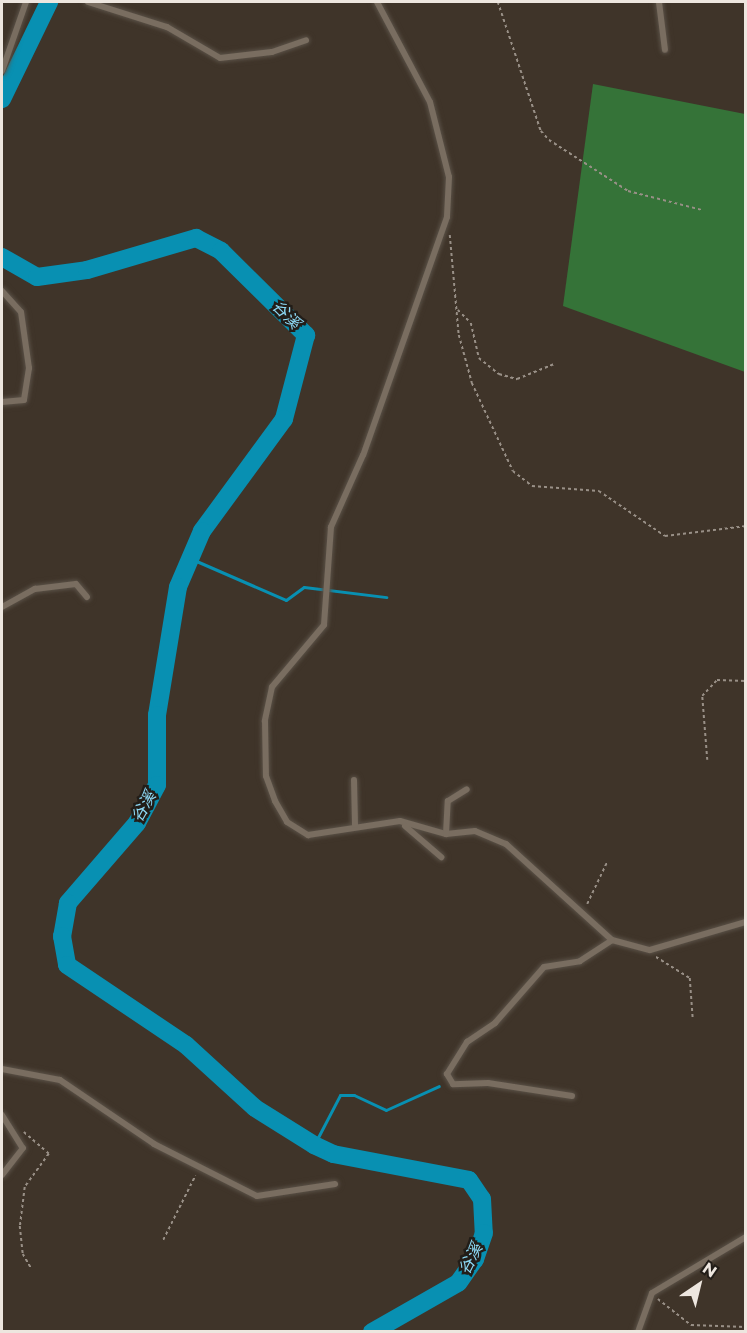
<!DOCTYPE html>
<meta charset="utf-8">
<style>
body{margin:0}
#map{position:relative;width:747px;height:1333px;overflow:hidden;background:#3f3429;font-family:Montserrat,"Noto Sans TC",sans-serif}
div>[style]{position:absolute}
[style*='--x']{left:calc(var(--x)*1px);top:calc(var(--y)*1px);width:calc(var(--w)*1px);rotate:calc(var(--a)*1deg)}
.forest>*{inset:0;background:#357338}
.stream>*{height:3px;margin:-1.5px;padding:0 1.5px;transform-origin:1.5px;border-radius:1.5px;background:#0890b2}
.river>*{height:18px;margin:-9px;padding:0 9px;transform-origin:9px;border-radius:9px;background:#0890b2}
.path>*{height:1.5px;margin-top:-0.75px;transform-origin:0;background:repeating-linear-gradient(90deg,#999087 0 3px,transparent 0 6px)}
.roads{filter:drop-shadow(0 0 2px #5a5147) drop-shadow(0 0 2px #5a5147)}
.service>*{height:6px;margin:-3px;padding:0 3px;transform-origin:3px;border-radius:3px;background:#796d60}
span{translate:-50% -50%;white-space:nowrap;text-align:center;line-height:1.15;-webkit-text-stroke:5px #221d18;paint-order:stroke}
.water-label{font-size:16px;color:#8dd9f5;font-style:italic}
.frame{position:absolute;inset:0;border:3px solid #ede6df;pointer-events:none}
.north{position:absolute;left:669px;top:1255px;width:60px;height:60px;-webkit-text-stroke:4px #221d18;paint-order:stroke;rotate:35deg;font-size:16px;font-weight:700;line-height:24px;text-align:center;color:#ede6df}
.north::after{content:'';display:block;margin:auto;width:21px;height:27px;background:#ede6df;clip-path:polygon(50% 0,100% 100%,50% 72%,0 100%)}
</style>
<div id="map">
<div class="forest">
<i style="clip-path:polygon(593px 84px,745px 114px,745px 372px,563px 306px)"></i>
</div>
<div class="stream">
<i style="--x:194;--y:560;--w:100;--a:23.5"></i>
<i style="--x:286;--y:600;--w:22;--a:-36"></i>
<i style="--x:304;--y:587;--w:83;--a:7"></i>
<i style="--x:314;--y:1145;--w:56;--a:-62.5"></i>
<i style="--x:340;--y:1095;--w:14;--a:0"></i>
<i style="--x:354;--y:1095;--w:35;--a:25"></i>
<i style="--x:386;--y:1110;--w:58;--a:-24.4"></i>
</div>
<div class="river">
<i style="--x:2;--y:99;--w:108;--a:-64.1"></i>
<i style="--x:2;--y:257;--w:40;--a:29.7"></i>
<i style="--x:37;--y:277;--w:50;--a:-8"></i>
<i style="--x:87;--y:270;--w:114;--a:-16.4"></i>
<i style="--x:196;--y:238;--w:28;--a:27"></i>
<i style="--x:221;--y:251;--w:120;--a:44.7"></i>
<i style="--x:306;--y:335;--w:87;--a:104.7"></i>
<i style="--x:284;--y:419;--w:139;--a:126.2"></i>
<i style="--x:202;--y:531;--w:61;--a:113.2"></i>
<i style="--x:178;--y:587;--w:130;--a:99.3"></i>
<i style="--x:157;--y:715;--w:70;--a:90"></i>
<i style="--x:157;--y:785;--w:43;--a:117.8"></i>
<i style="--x:137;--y:823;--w:106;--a:130.8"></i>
<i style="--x:68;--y:903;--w:34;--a:100"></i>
<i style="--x:62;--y:936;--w:29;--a:80"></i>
<i style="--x:67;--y:965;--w:143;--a:33.9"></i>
<i style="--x:186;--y:1045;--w:93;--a:42.4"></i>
<i style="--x:255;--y:1108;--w:70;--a:32.1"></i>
<i style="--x:314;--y:1145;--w:21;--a:25"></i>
<i style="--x:333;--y:1154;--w:138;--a:10.8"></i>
<i style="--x:469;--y:1180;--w:23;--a:56"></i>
<i style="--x:482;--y:1199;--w:34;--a:87"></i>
<i style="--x:484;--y:1233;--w:28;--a:109"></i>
<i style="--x:475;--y:1259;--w:29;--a:125"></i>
<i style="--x:458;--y:1283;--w:99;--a:150.3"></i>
</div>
<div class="path">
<i style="--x:498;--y:2;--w:136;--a:71.6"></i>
<i style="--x:541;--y:131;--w:12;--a:48"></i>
<i style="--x:549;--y:140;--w:94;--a:32.8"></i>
<i style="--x:628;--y:191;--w:76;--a:14.4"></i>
<i style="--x:450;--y:235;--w:100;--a:84.9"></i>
<i style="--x:459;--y:335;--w:50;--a:74.8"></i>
<i style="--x:472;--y:383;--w:97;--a:65"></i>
<i style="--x:513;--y:471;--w:24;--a:38"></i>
<i style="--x:532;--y:486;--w:67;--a:4.3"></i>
<i style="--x:599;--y:491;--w:80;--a:34.3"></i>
<i style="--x:665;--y:536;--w:82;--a:-7"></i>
<i style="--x:458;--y:310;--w:18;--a:45"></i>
<i style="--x:471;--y:323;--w:36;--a:77"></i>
<i style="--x:479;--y:358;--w:26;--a:39"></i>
<i style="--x:499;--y:374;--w:19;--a:16"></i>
<i style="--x:517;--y:379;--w:40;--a:-22"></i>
<i style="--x:707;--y:760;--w:64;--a:-94.5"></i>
<i style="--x:702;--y:696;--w:22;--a:-47"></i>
<i style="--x:717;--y:680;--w:29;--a:2"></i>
<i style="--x:587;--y:904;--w:47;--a:-64.5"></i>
<i style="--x:656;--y:957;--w:40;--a:32"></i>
<i style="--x:690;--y:978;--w:42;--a:85.9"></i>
<i style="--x:24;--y:1132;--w:33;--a:41"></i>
<i style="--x:49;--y:1154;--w:41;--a:126"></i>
<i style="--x:25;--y:1187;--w:39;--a:97"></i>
<i style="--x:20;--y:1226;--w:28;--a:84"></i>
<i style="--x:23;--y:1254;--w:16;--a:60"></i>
<i style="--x:163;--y:1240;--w:72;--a:-63.4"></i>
<i style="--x:658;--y:1299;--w:42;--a:38.2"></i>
<i style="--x:691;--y:1325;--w:55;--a:2.1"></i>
</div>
<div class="roads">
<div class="service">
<i style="--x:88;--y:2;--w:83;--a:17.6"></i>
<i style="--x:167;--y:27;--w:61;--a:30.3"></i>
<i style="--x:220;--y:58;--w:52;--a:-6.6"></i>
<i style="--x:272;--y:52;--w:36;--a:-19"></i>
<i style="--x:377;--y:2;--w:113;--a:62.1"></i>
<i style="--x:430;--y:102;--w:77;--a:75.8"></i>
<i style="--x:449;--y:177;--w:40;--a:92.9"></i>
<i style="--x:447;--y:217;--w:252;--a:109.4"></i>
<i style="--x:363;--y:455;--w:79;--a:114"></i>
<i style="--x:331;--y:527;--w:98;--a:94.1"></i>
<i style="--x:324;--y:625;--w:81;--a:130"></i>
<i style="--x:272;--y:687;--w:35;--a:102"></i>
<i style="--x:265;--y:721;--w:55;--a:89"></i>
<i style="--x:266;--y:776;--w:27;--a:70"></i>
<i style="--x:275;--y:801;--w:24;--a:60"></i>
<i style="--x:287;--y:822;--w:25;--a:32"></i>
<i style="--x:308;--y:835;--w:93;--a:-8.7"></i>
<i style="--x:400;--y:821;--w:48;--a:15.8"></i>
<i style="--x:446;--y:834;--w:29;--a:-6"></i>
<i style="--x:475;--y:831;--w:34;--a:23"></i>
<i style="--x:506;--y:844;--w:143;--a:42.2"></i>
<i style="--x:612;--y:940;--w:39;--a:15"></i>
<i style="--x:650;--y:950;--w:100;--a:-16.3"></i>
<i style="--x:659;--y:2;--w:48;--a:82.9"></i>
<i style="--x:2;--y:71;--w:73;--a:-70.8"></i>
<i style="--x:2;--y:291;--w:28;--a:48"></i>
<i style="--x:21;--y:312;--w:57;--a:81.9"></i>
<i style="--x:29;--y:368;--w:32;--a:99"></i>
<i style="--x:24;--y:400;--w:22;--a:175"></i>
<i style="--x:2;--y:607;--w:38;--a:-29"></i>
<i style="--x:35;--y:589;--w:41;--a:-7"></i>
<i style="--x:76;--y:584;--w:17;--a:50"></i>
<i style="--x:354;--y:780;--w:45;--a:88.7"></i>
<i style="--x:405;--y:826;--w:48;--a:40.7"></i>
<i style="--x:446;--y:834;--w:33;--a:-87"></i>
<i style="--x:448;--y:801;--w:22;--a:-32"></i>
<i style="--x:2;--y:1069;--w:59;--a:10.7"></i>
<i style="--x:60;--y:1080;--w:114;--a:34.2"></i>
<i style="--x:154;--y:1144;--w:115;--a:26.8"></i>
<i style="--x:257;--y:1196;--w:79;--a:-8.7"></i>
<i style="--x:572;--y:1096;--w:85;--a:-171.2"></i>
<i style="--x:488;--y:1083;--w:35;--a:178"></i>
<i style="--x:453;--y:1084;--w:12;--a:-121"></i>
<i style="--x:447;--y:1074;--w:38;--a:-58"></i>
<i style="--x:467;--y:1042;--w:34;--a:-34"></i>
<i style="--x:495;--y:1023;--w:74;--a:-48.8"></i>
<i style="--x:544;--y:967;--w:36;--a:-9"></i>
<i style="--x:580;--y:961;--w:38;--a:-33"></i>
<i style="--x:2;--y:1115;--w:39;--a:58"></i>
<i style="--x:23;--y:1148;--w:34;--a:128"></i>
<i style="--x:638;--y:1332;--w:41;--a:-70.3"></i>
<i style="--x:652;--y:1293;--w:109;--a:-30.8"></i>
</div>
</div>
<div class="water-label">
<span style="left:286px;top:315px;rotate:45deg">谷溪</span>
<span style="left:144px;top:807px;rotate:-61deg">谷溪</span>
<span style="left:471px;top:1259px;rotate:-63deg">谷溪</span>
</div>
<div class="frame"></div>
<div class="north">N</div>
</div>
